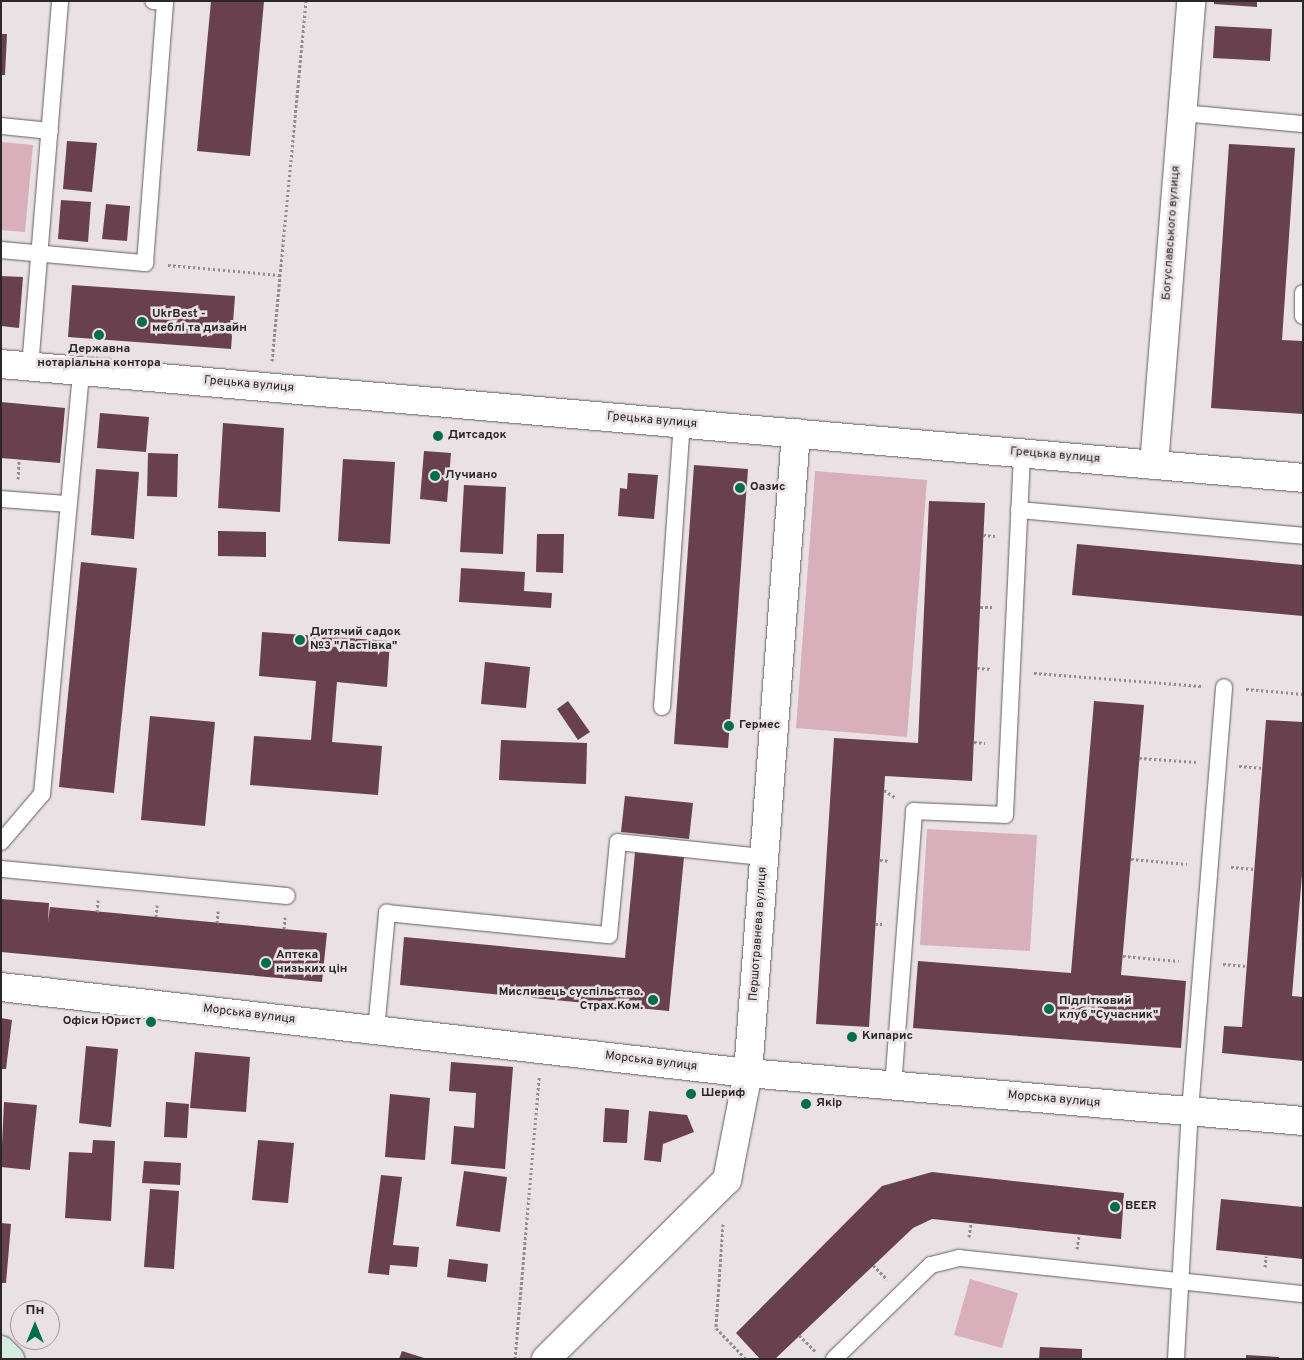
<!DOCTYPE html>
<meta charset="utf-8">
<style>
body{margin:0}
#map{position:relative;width:1304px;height:1360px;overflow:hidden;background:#e9e1e3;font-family:Overpass,sans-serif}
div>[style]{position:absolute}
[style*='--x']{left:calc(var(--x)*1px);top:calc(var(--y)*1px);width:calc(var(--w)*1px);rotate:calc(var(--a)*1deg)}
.green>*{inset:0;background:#d9afbc}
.building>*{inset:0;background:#68404e}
.path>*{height:3px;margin-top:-1.5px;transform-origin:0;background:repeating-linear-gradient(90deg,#938d8f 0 2.5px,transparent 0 5px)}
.roads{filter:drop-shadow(0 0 1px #635c5e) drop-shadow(0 0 1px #635c5e)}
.lane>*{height:16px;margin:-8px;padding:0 8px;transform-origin:8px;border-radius:8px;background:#fff}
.street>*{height:28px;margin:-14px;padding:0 14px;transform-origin:14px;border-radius:14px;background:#fff}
.secondary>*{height:28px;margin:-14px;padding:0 14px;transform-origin:14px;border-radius:14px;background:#d4ede0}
.dots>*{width:14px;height:14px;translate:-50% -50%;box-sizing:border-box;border:2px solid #e9e1e3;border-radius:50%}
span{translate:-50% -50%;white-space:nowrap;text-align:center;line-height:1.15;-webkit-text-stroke:5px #e9e1e3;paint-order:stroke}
.street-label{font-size:12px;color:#2a2728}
.poi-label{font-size:12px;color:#2a2728;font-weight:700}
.left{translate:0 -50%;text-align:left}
.right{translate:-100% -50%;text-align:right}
.frame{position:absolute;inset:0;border:2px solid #2a2728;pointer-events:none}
.north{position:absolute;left:10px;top:1300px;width:50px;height:50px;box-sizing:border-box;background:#e9e1e3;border:1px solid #9d9798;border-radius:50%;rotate:0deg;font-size:14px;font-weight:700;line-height:20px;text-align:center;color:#2a2728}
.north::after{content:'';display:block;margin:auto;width:18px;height:22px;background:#006f48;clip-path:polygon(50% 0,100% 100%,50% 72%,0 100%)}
</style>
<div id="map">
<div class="green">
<i style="clip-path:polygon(1px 142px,33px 145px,25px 232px,1px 230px)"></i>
<i style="clip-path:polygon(815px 471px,927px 480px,907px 737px,796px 728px)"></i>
<i style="clip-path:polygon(927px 829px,1037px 835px,1030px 951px,920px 945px)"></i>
<i style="clip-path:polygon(970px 1279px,1018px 1293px,1002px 1348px,954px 1335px)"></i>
</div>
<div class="building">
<i style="clip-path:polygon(211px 1px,264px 1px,250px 156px,197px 151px)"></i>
<i style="clip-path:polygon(1214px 1px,1257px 1px,1257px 7px,1214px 4px)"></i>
<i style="clip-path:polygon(1215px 26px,1272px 29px,1270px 61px,1213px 58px)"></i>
<i style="clip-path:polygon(1px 34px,7px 34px,5px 75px,1px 75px)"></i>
<i style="clip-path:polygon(67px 141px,97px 143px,92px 192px,63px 189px)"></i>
<i style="clip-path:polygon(1229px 144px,1295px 148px,1282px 340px,1303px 341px,1303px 414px,1211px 408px)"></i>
<i style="clip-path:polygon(61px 200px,91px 202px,88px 242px,58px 239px)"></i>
<i style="clip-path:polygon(106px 204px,130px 206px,127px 241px,102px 239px)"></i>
<i style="clip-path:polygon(1px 276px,23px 277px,19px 328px,1px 326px)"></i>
<i style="clip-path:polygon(72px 285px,235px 296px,231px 349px,68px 337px)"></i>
<i style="clip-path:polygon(1px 402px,65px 408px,60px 463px,1px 458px)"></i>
<i style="clip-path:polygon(100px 413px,149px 417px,146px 452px,97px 448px)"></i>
<i style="clip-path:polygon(223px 423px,284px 428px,280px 512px,218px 508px)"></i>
<i style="clip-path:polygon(424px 451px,451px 453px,447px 502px,420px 499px)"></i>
<i style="clip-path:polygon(148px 453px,178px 454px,177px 497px,147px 496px)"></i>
<i style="clip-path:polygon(343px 459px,395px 462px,390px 544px,338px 541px)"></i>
<i style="clip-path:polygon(694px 465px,748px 469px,728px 748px,674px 744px)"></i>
<i style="clip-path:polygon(96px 469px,139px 472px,134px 539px,91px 535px)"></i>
<i style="clip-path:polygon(628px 473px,658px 475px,654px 519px,618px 516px,620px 488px,627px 489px)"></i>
<i style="clip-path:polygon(464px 485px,506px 487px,503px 554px,460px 552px)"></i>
<i style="clip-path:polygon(929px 501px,985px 503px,972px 781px,885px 776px,869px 1027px,816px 1024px,834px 738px,918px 743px)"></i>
<i style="clip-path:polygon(218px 531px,266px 532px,266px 557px,218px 556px)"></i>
<i style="clip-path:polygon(537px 534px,564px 534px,563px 573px,536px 572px)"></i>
<i style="clip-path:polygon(1077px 544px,1303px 565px,1303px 616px,1072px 595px)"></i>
<i style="clip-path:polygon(81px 562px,137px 568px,114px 793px,59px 787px)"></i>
<i style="clip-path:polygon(461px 568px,525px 572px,524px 591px,552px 593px,551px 608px,459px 602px)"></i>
<i style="clip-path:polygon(262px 632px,390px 641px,387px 687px,337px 682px,332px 742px,382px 746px,378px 795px,250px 785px,254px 736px,311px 740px,316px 681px,259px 676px)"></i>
<i style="clip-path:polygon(485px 662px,530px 667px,526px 708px,481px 704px)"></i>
<i style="clip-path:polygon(568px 701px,590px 732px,578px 740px,557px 709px)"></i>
<i style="clip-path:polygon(1094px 701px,1144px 705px,1121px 975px,1186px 981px,1181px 1048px,913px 1028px,918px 961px,1071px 973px)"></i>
<i style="clip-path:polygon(150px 716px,215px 722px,205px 826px,141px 820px)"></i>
<i style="clip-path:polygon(1266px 720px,1303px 722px,1303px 862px,1292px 996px,1303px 997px,1303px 1061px,1222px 1053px,1224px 1026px,1242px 1027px)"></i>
<i style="clip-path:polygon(501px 740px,587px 743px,586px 784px,499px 780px)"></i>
<i style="clip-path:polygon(625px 796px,693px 803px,689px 839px,621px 832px)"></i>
<i style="clip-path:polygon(635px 852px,684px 857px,669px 1011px,400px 985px,404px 937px,625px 958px)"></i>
<i style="clip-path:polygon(1px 899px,49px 903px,48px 922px,50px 907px,327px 933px,322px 982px,1px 952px)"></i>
<i style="clip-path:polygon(1px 1018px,12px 1020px,6px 1069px,1px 1069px)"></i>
<i style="clip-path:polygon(86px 1046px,118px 1049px,111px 1127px,79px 1123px)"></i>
<i style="clip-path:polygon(195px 1052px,250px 1057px,246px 1112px,190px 1108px)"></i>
<i style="clip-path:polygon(451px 1062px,513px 1067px,505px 1169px,451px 1164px,454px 1126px,474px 1128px,476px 1093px,449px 1091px)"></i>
<i style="clip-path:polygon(390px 1094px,430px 1098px,425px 1160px,385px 1157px)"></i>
<i style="clip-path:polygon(4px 1102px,37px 1105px,30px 1170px,1px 1167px)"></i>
<i style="clip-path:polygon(166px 1102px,189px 1104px,187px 1138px,164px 1137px)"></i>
<i style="clip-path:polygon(605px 1108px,629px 1110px,627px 1143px,603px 1142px)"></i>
<i style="clip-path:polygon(649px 1111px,687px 1115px,694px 1132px,663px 1144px,661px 1162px,644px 1160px)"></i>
<i style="clip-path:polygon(93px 1140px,115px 1141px,111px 1221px,65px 1218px,69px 1152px,92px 1153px)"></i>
<i style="clip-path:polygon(258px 1140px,294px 1143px,288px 1203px,252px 1200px)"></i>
<i style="clip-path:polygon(144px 1161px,181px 1163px,180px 1185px,142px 1183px)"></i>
<i style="clip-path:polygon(464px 1171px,507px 1177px,500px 1232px,456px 1226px)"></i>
<i style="clip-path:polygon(932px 1172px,1124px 1193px,1121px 1239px,932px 1219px,913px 1228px,775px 1359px,760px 1359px,736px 1333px,882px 1186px)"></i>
<i style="clip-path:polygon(381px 1175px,402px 1177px,393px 1245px,419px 1247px,417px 1267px,390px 1265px,389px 1275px,368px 1273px)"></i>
<i style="clip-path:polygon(150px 1189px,179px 1191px,174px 1269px,144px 1267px)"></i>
<i style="clip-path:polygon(1221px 1199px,1303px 1207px,1303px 1259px,1216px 1250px)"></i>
<i style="clip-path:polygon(1px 1223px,11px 1224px,6px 1283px,1px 1283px)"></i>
<i style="clip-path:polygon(449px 1259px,488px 1264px,486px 1282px,447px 1277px)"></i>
<i style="clip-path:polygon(1040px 1347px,1082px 1349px,1082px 1359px,1039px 1359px)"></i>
<i style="clip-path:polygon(402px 1351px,424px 1358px,424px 1359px,399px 1359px)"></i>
<i style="clip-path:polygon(1246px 1355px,1279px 1357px,1279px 1359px,1246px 1359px)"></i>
</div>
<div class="path">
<i style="--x:168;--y:265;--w:112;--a:5.1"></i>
<i style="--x:272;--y:361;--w:362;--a:-84.6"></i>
<i style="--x:18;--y:479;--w:19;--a:-87"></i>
<i style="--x:983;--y:535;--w:12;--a:5"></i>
<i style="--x:980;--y:607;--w:12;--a:0"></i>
<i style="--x:977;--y:668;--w:14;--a:4"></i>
<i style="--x:1034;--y:673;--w:169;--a:4.4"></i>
<i style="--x:1246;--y:689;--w:57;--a:5"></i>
<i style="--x:974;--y:742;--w:11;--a:5"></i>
<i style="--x:1139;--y:758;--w:57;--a:4"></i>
<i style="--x:1239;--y:766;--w:24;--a:5"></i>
<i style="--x:884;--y:790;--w:14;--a:34"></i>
<i style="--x:1131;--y:859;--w:56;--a:5.1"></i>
<i style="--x:880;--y:860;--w:9;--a:6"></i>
<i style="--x:1231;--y:867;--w:24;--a:5"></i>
<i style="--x:97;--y:912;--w:12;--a:-85"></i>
<i style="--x:156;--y:917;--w:12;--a:-85"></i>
<i style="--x:217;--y:923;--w:12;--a:-85"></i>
<i style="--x:875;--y:924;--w:10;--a:0"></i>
<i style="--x:284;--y:929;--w:12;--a:-85"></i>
<i style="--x:1123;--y:956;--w:56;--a:5.1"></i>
<i style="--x:1223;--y:964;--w:24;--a:5"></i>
<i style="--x:723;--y:1224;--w:104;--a:93.9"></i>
<i style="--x:716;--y:1328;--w:43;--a:45.9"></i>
<i style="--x:969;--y:1237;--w:14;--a:-82"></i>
<i style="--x:1077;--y:1249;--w:14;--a:-82"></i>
<i style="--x:873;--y:1265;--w:20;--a:45"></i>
<i style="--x:1265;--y:1267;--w:11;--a:-85"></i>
<i style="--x:799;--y:1335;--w:23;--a:45"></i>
<i style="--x:515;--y:1359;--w:283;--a:-85.1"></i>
</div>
<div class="roads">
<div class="lane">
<i style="--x:1182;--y:113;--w:121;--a:5.2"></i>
<i style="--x:1;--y:126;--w:49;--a:5.8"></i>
<i style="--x:1;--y:250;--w:145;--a:5.2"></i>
<i style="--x:145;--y:263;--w:262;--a:-85.6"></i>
<i style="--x:165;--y:2;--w:12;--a:-175"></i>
<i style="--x:1303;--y:293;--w:23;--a:90"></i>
<i style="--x:30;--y:367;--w:367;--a:-85.3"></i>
<i style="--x:1;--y:499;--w:67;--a:4.3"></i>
<i style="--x:1019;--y:510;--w:285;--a:5.2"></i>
<i style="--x:662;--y:707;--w:285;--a:-86"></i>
<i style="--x:1;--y:842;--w:63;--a:-49.5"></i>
<i style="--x:42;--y:794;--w:426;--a:-84.7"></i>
<i style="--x:1;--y:869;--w:287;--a:5.4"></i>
<i style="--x:376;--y:1030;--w:118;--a:-84.6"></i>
<i style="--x:387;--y:913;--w:223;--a:5.7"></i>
<i style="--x:609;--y:935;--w:93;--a:-84.5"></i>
<i style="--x:618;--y:842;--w:147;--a:5.9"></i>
<i style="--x:893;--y:1086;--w:276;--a:-85.6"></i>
<i style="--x:914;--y:811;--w:91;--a:2.5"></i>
<i style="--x:1005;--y:815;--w:362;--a:-87.3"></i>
<i style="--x:834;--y:1359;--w:135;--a:-44.1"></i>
<i style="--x:931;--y:1265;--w:29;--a:-14"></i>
<i style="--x:959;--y:1258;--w:346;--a:6"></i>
<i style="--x:1176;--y:1359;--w:248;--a:-86.8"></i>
<i style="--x:1190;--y:1111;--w:425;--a:-85.4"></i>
</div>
<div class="street">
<i style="--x:1;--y:364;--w:1307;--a:5"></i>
<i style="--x:1154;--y:465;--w:465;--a:-85.4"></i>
<i style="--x:1;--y:987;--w:752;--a:6.57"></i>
<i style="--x:748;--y:1073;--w:557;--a:4.94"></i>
<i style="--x:546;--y:1359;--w:255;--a:-44.7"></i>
<i style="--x:727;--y:1180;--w:109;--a:-78.9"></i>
<i style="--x:748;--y:1073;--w:642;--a:-85.71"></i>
</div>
<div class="secondary">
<i style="--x:1;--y:1350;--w:13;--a:45"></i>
</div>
</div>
<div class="dots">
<i style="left:142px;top:322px;background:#006f48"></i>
<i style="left:99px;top:335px;background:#006f48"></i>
<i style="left:438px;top:436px;background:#006f48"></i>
<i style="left:435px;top:476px;background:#006f48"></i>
<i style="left:740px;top:488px;background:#006f48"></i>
<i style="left:300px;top:640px;background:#006f48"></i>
<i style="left:729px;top:726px;background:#006f48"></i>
<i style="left:266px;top:963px;background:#006f48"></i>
<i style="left:653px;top:1000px;background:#006f48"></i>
<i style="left:1049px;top:1009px;background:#006f48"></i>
<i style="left:151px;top:1022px;background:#006f48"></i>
<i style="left:852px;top:1037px;background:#006f48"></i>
<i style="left:691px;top:1094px;background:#006f48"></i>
<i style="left:806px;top:1104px;background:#006f48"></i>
<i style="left:1115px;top:1207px;background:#006f48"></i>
</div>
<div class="street-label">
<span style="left:1172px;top:233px;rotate:-86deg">Богуславського вулиця</span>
<span style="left:249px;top:385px;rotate:5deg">Грецька вулиця</span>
<span style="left:652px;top:421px;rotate:5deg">Грецька вулиця</span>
<span style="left:1055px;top:456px;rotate:5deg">Грецька вулиця</span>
<span style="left:759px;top:934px;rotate:-86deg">Першотравнева вулиця</span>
<span style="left:249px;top:1015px;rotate:7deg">Морська вулиця</span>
<span style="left:651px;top:1062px;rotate:7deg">Морська вулиця</span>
<span style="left:1054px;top:1100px;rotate:5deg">Морська вулиця</span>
</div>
<div class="poi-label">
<span class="left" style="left:152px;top:322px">UkrBest -<br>меблі та дизайн</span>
<span style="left:99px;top:357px">Державна<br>нотаріальна контора</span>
<span class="left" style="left:448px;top:436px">Дитсадок</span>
<span class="left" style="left:445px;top:476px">Лучиано</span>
<span class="left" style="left:750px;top:488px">Оазис</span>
<span class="left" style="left:310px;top:640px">Дитячий садок<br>№3 "Ластівка"</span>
<span class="left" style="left:739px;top:726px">Гермес</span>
<span class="left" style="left:276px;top:963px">Аптека<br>низьких цін</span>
<span class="right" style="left:643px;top:1000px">Мисливець суспільство.<br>Страх.Ком.</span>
<span class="left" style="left:1059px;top:1009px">Підлітковий<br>клуб "Сучасник"</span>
<span class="right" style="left:141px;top:1022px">Офіси Юрист</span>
<span class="left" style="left:862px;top:1037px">Кипарис</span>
<span class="left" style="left:701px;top:1094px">Шериф</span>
<span class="left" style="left:816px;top:1104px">Якір</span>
<span class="left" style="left:1125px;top:1207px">BEER</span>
</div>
<div class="frame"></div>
<div class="north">Пн</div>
</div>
